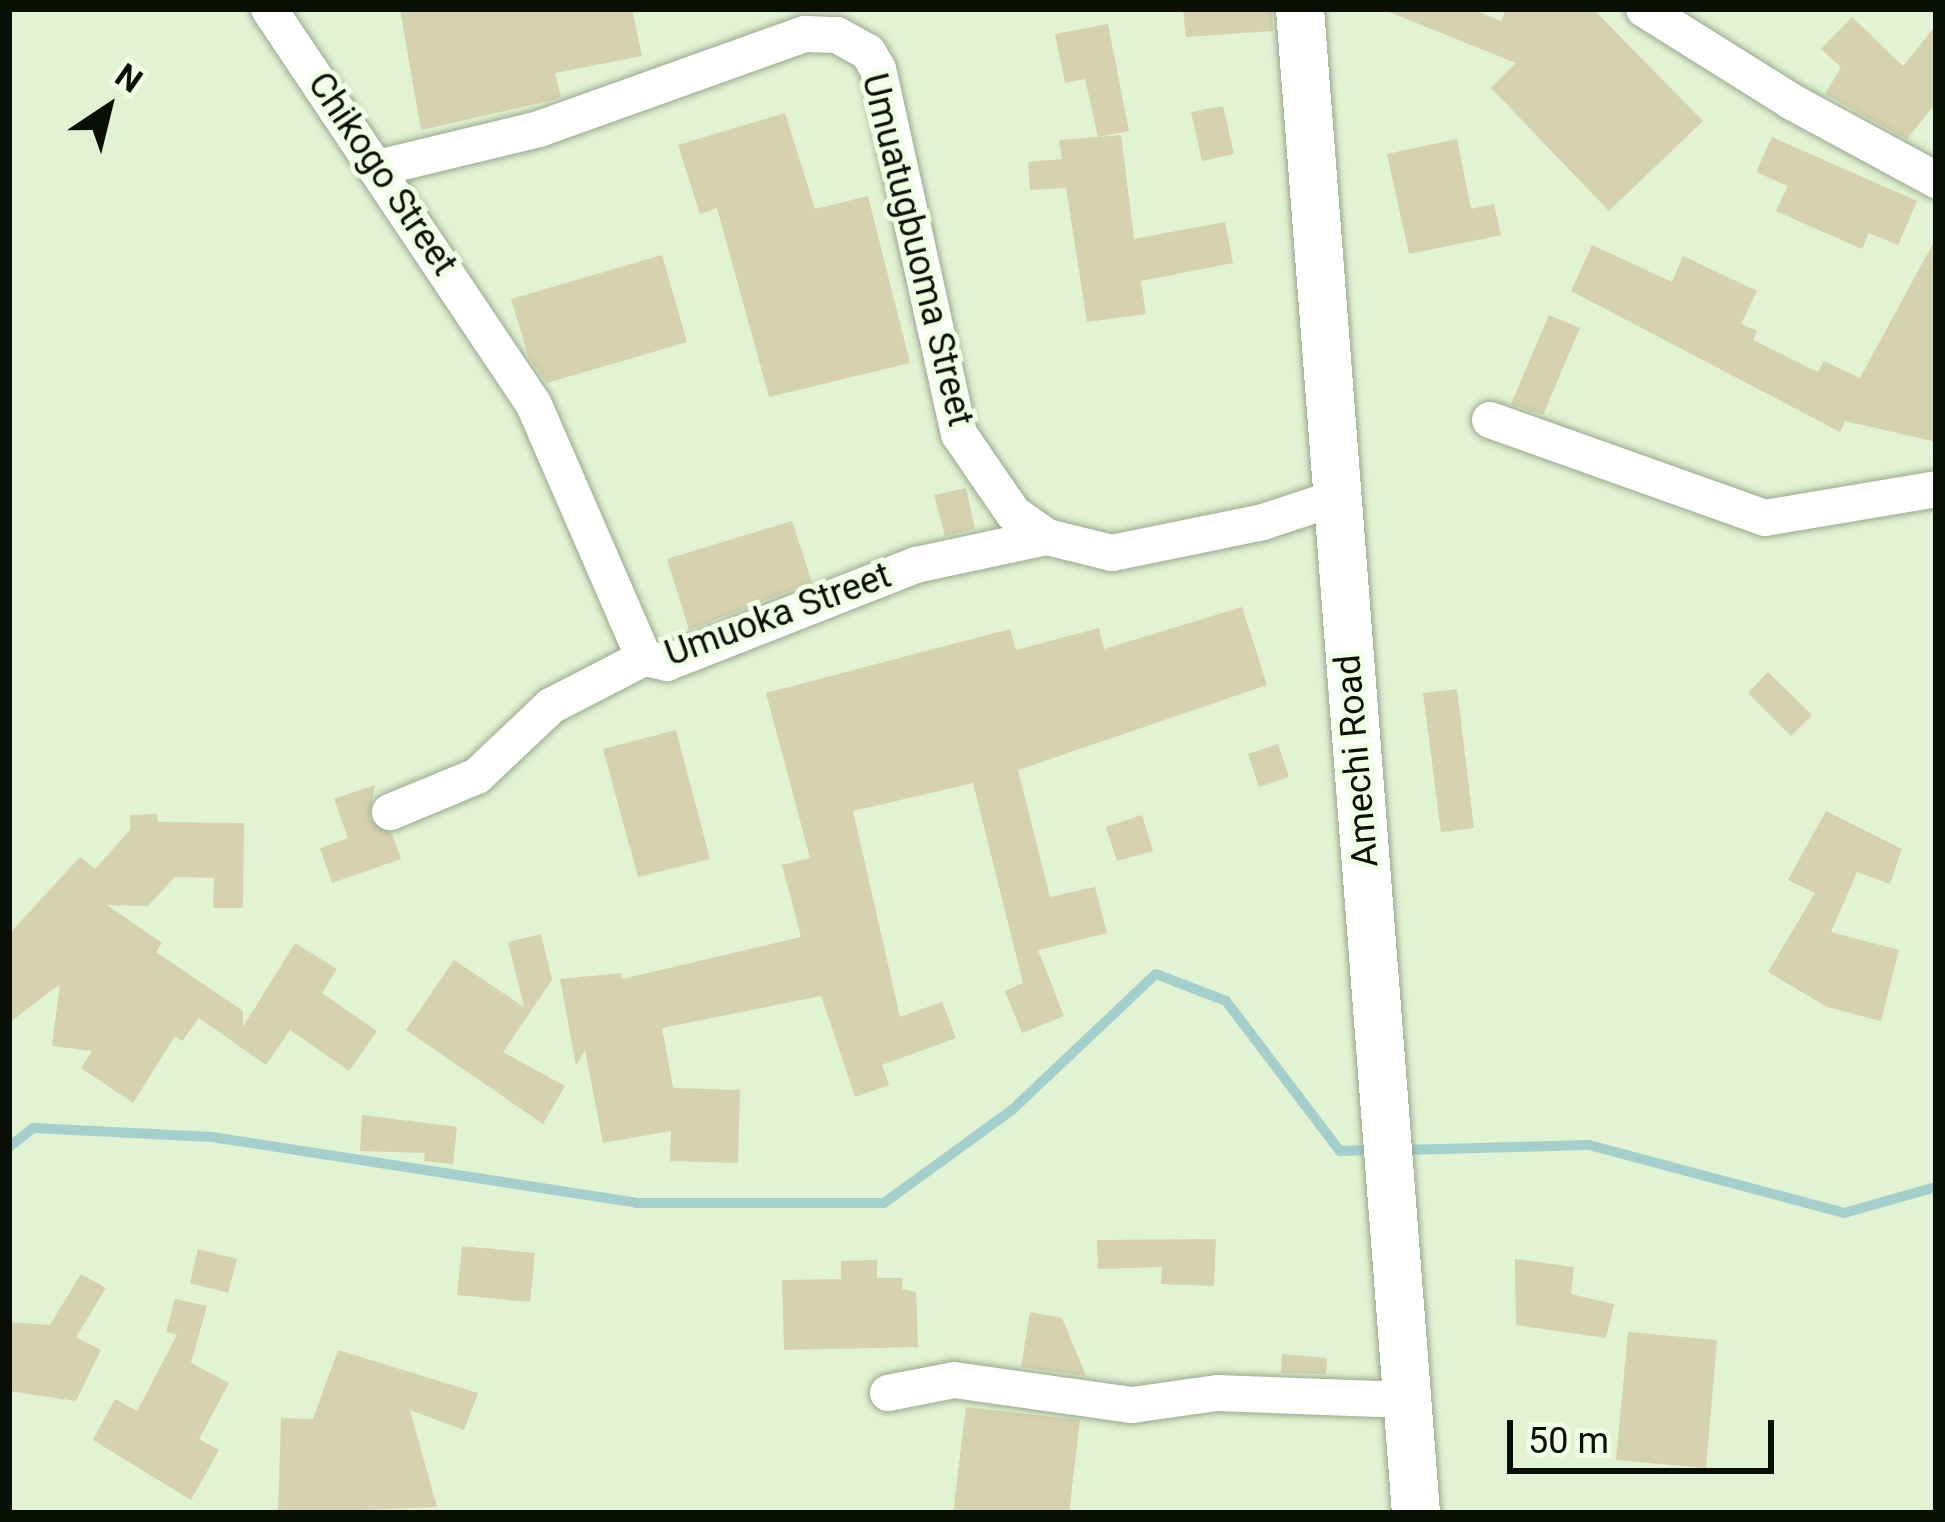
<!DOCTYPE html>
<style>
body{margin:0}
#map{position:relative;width:1945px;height:1522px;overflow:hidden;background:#e1f3d3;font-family:Roboto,sans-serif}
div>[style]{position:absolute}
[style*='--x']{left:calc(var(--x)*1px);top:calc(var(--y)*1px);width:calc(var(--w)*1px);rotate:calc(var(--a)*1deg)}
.stream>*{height:10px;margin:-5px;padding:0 5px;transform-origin:5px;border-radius:5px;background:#a4cfcd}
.building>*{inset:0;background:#d6d1af}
.roads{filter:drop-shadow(0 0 3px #99a98c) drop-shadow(0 0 3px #99a98c)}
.minor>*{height:36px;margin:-18px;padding:0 18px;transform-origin:18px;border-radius:18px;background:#fff}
.secondary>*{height:48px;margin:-24px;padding:0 24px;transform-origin:24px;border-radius:24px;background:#fff}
span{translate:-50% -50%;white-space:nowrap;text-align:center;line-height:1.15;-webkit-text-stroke:10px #f1ffe5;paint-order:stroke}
.street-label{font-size:36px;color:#090f05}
.frame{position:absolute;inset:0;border:12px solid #090f05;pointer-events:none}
.north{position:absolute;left:48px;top:48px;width:120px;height:120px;-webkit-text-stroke:9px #f1ffe5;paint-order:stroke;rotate:35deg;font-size:33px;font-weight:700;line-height:48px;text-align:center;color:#090f05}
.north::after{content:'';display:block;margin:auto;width:42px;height:54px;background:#090f05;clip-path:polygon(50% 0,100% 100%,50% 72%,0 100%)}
.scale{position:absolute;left:1507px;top:1420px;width:267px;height:54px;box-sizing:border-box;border:6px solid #090f05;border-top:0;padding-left:15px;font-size:36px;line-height:42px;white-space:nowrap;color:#090f05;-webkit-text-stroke:9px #f1ffe5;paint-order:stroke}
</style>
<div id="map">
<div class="stream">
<i style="--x:9;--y:1147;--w:31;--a:-38"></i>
<i style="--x:33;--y:1128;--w:179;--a:2.9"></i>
<i style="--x:212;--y:1137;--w:429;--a:8.8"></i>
<i style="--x:636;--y:1203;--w:248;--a:0"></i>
<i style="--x:884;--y:1203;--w:158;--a:-36"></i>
<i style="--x:1012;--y:1110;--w:198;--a:-43.4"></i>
<i style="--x:1156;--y:974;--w:75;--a:21.1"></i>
<i style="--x:1226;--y:1001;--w:188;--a:52.8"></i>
<i style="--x:1340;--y:1151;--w:38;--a:-2"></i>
<i style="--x:1402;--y:1150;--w:187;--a:-1.5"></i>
<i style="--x:1589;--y:1145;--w:264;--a:14.9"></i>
<i style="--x:1844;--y:1213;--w:96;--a:-15.8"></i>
</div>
<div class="building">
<i style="clip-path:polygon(400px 9px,632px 9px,642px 56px,555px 73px,561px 97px,553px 100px,421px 130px)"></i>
<i style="clip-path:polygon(1183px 9px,1272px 9px,1273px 31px,1186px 37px)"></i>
<i style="clip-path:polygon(1471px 9px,1501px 21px,1506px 9px,1593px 9px,1703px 121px,1609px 211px,1491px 88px,1516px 63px,1384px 10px)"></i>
<i style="clip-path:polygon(1852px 17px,1903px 66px,1936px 25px,1936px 103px,1907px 139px,1825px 94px,1841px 67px,1821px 49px)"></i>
<i style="clip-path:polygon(1108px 24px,1129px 131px,1098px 137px,1121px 135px,1134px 239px,1225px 222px,1233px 263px,1141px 281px,1146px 314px,1087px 322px,1066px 188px,1030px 190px,1028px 162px,1062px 159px,1059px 140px,1098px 137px,1085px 79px,1065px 83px,1055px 34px)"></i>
<i style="clip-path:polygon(1223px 106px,1234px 154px,1202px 161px,1191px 112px)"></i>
<i style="clip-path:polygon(785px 113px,815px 209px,868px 196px,910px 363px,769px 397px,717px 208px,700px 214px,678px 145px)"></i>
<i style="clip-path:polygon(1772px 137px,1917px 201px,1898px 245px,1869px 233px,1862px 249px,1776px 211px,1788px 186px,1756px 172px)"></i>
<i style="clip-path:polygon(1457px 139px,1471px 209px,1494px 204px,1501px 235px,1409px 254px,1387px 154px)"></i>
<i style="clip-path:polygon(1936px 238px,1936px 442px,1845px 421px,1840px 432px,1571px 291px,1592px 245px,1672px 282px,1683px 256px,1757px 291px,1741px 324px,1757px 331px,1753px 340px,1818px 372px,1824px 361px,1860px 378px)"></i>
<i style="clip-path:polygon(662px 255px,687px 342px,547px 383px,529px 358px,511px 299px)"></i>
<i style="clip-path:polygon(1549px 315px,1580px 328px,1543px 415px,1511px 404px)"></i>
<i style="clip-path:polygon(966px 488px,975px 529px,945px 536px,934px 495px)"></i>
<i style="clip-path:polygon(792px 521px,812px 582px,689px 630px,667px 559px)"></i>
<i style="clip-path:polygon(1242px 607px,1267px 685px,1018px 770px,1050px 897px,1095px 887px,1107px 933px,1038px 950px,1064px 1016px,1022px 1033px,1005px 991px,1023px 983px,973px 783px,853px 811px,900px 1017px,942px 1002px,956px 1038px,882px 1065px,889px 1085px,855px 1097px,821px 996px,662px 1028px,673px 1088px,740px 1090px,738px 1163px,670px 1161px,671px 1131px,603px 1143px,585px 1050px,576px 1066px,560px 979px,621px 973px,622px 979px,801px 937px,782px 865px,810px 858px,766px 693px,1010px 629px,1016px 650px,1099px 628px,1104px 649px)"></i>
<i style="clip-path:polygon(1768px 672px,1812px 715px,1791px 736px,1748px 693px)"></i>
<i style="clip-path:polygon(1457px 689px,1474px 828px,1441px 832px,1423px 693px)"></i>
<i style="clip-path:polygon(676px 730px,710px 859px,638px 877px,603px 749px)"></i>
<i style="clip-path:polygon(1278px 744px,1289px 777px,1259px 787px,1248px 754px)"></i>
<i style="clip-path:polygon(375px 785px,369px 819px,392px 834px,401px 859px,332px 883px,320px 848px,348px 838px,334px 799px)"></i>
<i style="clip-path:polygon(1826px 811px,1902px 849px,1890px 884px,1857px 872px,1831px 932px,1899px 950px,1881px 1021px,1827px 1007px,1768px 972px,1815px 893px,1788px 880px)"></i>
<i style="clip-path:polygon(157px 814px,158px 822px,244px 823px,243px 908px,213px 908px,214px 878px,175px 877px,148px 906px,107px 905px,162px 943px,156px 952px,243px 1011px,243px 1027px,295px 943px,337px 969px,322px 993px,377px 1031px,349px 1071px,290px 1030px,266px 1065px,199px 1018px,182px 1041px,175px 1036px,133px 1103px,81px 1068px,92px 1051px,52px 1046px,60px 984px,9px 1023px,9px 934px,80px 857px,95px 869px,130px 830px,130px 815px)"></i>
<i style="clip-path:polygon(1142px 815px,1153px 851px,1117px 861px,1106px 827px)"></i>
<i style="clip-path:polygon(541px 934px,552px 980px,503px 1052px,565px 1086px,543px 1124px,406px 1030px,454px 960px,524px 1007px,508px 942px)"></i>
<i style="clip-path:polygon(362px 1115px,457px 1127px,453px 1164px,424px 1161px,425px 1153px,360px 1151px)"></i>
<i style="clip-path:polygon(1216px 1239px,1214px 1286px,1161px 1284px,1162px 1267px,1098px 1269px,1097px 1240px)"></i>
<i style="clip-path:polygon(462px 1246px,535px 1253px,530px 1302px,457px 1295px)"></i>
<i style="clip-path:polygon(198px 1249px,237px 1259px,228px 1293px,190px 1283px)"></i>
<i style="clip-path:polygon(1515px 1259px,1574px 1267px,1571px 1294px,1614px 1304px,1606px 1338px,1516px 1325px)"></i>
<i style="clip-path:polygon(877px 1260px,877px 1278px,903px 1278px,902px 1289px,916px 1292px,918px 1347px,784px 1350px,782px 1280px,841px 1279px,841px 1261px)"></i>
<i style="clip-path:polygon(81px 1274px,106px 1288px,76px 1337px,101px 1350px,76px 1401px,9px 1391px,9px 1322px,50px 1325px)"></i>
<i style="clip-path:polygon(175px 1299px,207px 1306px,191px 1363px,229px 1383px,199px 1439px,219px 1450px,191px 1500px,93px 1440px,115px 1399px,137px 1411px,177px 1335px,166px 1332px)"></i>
<i style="clip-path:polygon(1030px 1312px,1062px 1318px,1086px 1376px,1021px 1367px)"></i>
<i style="clip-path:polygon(1628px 1332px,1717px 1340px,1706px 1468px,1616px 1460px)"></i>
<i style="clip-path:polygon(338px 1350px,478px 1393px,464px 1430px,410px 1410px,437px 1507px,278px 1513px,281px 1418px,313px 1419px)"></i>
<i style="clip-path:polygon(1282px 1354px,1327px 1358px,1326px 1374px,1281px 1373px)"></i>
<i style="clip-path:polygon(966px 1407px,1080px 1420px,1069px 1513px,953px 1513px)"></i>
</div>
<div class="roads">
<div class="minor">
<i style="--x:269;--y:9;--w:476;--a:56.2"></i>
<i style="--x:534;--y:405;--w:276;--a:66.5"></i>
<i style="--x:644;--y:658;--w:24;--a:12"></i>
<i style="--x:667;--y:663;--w:268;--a:-21.5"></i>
<i style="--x:916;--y:565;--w:134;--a:-12.1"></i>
<i style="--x:1644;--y:9;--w:175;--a:32.1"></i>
<i style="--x:1792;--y:102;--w:164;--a:28.4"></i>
<i style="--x:382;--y:167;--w:162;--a:-13.6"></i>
<i style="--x:539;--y:129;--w:282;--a:-19.7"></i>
<i style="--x:805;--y:34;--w:32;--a:2"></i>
<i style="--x:837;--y:35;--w:35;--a:29"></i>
<i style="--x:868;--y:52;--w:20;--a:60"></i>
<i style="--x:878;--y:69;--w:374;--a:77.5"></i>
<i style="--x:959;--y:434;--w:96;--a:55.6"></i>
<i style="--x:1013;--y:513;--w:42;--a:35.2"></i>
<i style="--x:1047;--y:537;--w:67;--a:13.8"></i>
<i style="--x:1112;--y:553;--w:154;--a:-11.6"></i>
<i style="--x:1263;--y:522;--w:77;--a:-18.2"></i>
<i style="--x:1490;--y:420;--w:292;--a:19.6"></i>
<i style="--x:1765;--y:518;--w:173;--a:-9.6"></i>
<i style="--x:390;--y:812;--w:94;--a:-22.5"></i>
<i style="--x:477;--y:776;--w:102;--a:-43.4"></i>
<i style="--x:551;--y:706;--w:105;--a:-27.3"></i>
<i style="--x:888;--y:1393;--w:67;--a:-11.1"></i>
<i style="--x:954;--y:1380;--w:180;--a:8"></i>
<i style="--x:1132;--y:1405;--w:86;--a:-8"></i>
<i style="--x:1217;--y:1393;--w:191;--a:2.1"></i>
</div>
<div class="secondary">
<i style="--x:1300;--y:9;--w:1508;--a:85.59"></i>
</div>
</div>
<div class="street-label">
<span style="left:382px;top:174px;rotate:56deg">Chikogo Street</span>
<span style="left:917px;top:250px;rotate:76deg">Umuatugbuoma Street</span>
<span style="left:778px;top:615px;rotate:-20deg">Umuoka Street</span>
<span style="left:1357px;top:761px;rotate:-95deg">Amechi Road</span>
</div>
<div class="frame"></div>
<div class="north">N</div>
<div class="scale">50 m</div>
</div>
